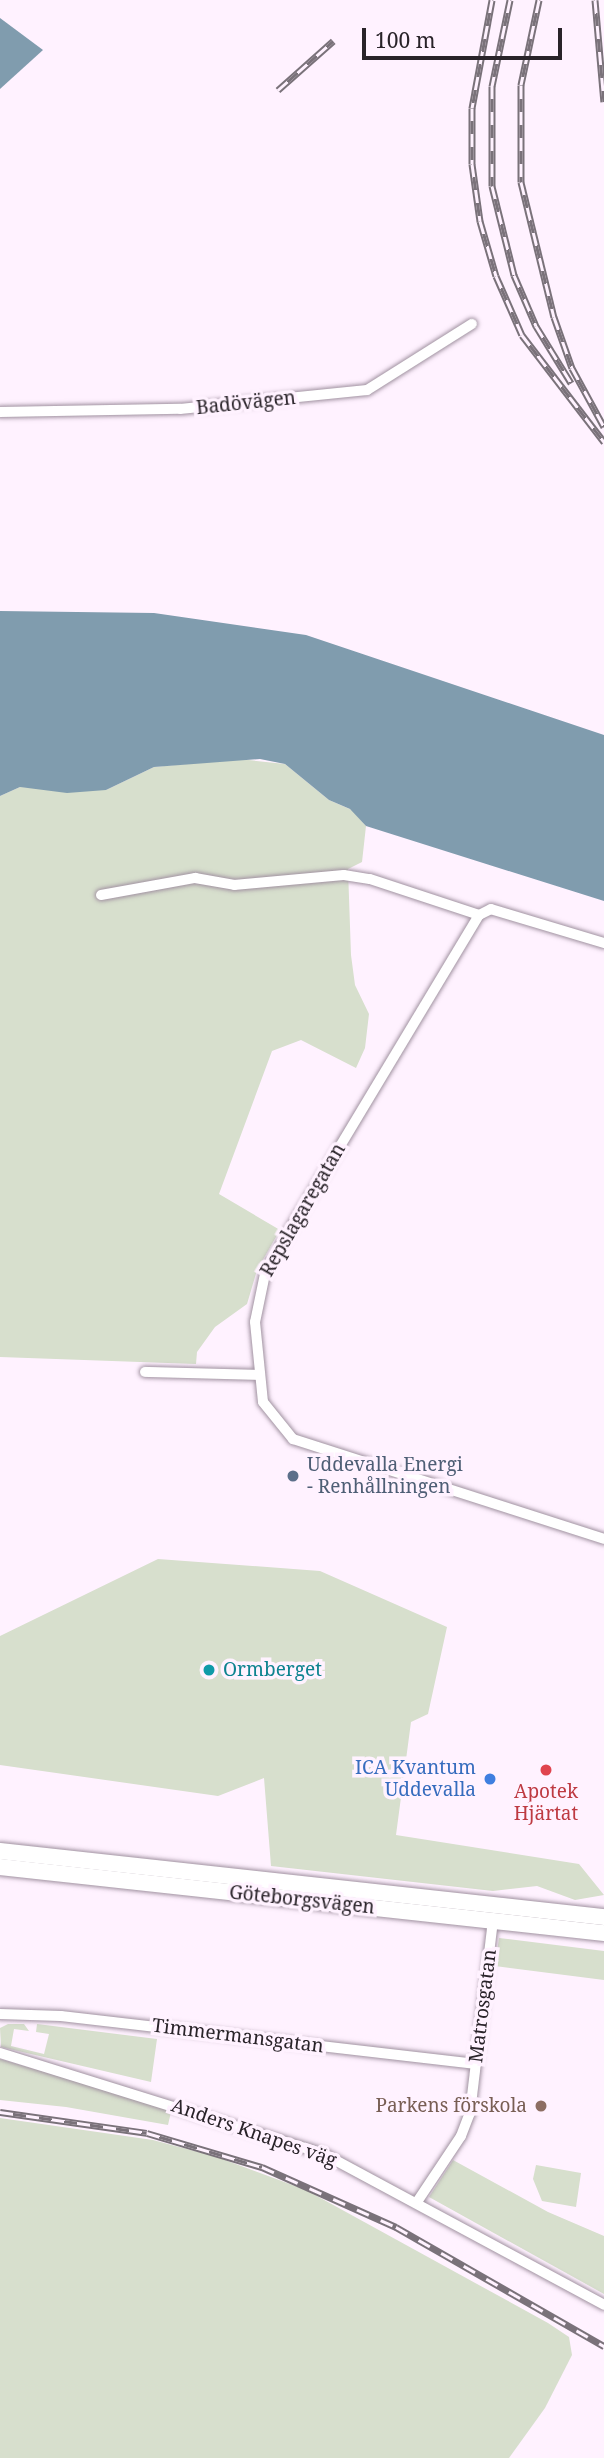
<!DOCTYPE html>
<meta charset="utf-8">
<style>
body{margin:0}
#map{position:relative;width:604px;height:2458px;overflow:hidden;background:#fff2ff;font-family:"Noto Serif",serif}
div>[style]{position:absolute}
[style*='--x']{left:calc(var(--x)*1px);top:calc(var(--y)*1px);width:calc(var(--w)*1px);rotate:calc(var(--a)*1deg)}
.green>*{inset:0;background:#d7dfcd}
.water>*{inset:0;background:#809cae}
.roads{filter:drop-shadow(0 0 2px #a192a1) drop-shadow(0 0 2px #a192a1)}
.minor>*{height:10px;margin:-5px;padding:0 5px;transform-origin:5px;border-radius:5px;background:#fff}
.secondary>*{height:16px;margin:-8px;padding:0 8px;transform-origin:8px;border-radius:8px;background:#fff}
.rail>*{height:7px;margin-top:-3.5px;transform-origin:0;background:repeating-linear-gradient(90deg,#fff2ff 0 13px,#7a727a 0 26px);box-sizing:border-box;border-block:2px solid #7a727a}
.dots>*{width:19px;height:19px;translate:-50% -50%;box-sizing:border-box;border:4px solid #fff2ff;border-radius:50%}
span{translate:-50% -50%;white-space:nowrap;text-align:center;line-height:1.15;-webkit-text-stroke:7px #fff2ff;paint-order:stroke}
.street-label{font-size:19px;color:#292329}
.service-label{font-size:19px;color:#4e5e75}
.left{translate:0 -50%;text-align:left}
.culture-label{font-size:19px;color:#0d838f}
.shop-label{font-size:19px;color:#366cbe}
.right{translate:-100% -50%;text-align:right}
.health-label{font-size:19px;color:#be3a42}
.education-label{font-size:19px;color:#785e54}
.scale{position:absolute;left:362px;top:28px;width:200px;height:32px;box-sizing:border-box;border:4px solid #292329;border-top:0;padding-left:9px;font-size:21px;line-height:24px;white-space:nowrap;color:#292329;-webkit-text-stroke:5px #fff2ff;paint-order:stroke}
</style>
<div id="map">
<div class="green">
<i style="clip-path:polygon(239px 759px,285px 764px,329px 800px,352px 810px,366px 826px,362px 862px,348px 869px,351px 955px,355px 985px,369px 1014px,365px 1048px,356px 1068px,301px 1040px,272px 1051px,219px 1194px,280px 1230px,257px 1270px,247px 1304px,215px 1327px,197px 1352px,196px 1364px,0 1357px,0 796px,20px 787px,106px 790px,154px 767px)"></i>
<i style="clip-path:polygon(158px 1559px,320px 1571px,447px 1627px,428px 1714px,411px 1722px,396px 1835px,579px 1864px,604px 1895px,575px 1900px,537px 1886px,493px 1891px,271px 1866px,264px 1778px,218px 1796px,0 1765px,0 1636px)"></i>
<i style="clip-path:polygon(499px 1938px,604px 1951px,604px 1980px,495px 1966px)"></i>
<i style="clip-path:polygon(8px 2024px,24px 2024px,29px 2031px,14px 2029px,11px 2046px,44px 2054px,49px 2034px,36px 2032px,37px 2024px,157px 2039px,151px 2082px,1px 2047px,0 2028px)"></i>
<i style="clip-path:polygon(0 2059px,157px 2105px,171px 2112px,168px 2125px,66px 2107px,0 2100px)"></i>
<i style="clip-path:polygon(0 2118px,153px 2140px,217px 2157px,306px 2190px,548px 2323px,569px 2337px,572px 2355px,545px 2408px,509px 2458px,0 2458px)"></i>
<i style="clip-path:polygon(453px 2160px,548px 2212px,604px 2236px,604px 2294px,429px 2197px)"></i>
<i style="clip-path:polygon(536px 2165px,581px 2173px,576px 2207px,542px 2201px,533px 2179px)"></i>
</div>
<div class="water">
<i style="clip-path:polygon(0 18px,43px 50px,0 89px)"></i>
<i style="clip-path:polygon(0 611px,154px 613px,306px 635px,604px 735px,604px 901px,366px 826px,350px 809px,329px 800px,285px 764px,260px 759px,154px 767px,106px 790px,67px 793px,20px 787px,0 796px)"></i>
</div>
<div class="roads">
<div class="minor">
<i style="--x:0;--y:412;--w:180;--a:-1"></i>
<i style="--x:180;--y:409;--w:188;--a:-5.8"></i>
<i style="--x:367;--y:390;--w:124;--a:-32.2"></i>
<i style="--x:101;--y:895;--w:96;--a:-10.3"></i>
<i style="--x:195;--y:878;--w:40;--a:10"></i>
<i style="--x:234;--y:885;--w:110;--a:-5.2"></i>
<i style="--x:344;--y:875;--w:26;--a:9"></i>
<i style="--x:370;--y:879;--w:115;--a:18.3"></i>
<i style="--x:604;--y:943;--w:118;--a:-163.3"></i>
<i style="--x:491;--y:909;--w:13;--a:153"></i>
<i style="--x:479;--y:915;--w:413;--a:121"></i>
<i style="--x:266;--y:1269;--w:54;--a:101.7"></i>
<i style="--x:255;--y:1322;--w:80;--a:84.3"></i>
<i style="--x:263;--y:1402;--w:48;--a:51"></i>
<i style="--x:293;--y:1439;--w:327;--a:17.8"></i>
<i style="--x:145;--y:1372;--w:112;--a:1.5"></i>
<i style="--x:0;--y:2014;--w:61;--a:1.9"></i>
<i style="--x:61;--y:2016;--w:418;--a:6.6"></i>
<i style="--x:0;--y:2053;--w:337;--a:17.3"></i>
<i style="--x:322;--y:2153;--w:320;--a:28.3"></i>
<i style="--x:417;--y:2202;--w:79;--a:-56.3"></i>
<i style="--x:461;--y:2136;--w:25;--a:-69"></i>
<i style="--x:470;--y:2113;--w:193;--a:-83.2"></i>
</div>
<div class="secondary">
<i style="--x:0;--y:1851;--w:608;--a:6.24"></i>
<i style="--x:0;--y:1867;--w:608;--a:6.24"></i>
</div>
</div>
<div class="rail">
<i style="--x:492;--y:0;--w:110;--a:100.5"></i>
<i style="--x:472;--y:108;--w:56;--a:90"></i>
<i style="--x:472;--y:164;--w:58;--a:82"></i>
<i style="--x:480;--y:221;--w:57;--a:73.8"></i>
<i style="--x:496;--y:276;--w:64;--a:66.2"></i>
<i style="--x:522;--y:335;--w:135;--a:52.5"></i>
<i style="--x:510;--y:0;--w:88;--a:101.8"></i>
<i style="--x:492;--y:86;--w:100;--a:90"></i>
<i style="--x:492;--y:186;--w:92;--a:76.1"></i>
<i style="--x:514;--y:275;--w:56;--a:66.7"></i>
<i style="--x:536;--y:326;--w:67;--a:58.4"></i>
<i style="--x:539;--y:0;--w:87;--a:102"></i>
<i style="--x:521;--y:85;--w:97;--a:90"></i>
<i style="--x:521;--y:182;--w:139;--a:76.3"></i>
<i style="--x:554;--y:317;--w:54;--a:70.6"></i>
<i style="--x:572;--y:368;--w:67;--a:61.5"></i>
<i style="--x:595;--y:0;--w:102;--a:85"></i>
<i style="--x:278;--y:90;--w:74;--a:-41.7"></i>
<i style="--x:0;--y:2112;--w:148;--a:8.1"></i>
<i style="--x:147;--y:2133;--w:120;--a:16.5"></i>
<i style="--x:262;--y:2167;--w:147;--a:24.1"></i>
<i style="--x:396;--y:2227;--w:240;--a:29.8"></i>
</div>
<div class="dots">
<i style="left:293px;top:1476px;background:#5c6f8a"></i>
<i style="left:209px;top:1670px;background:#0f9aa8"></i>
<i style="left:546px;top:1770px;background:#e0444e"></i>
<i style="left:490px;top:1779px;background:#3f7fe0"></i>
<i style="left:541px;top:2106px;background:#8d6e63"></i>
</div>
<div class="street-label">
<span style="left:246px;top:403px;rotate:-6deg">Badövägen</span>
<span style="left:303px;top:1210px;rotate:-60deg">Repslagaregatan</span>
<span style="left:302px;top:1900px;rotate:6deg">Göteborgsvägen</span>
<span style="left:483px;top:2006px;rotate:-83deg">Matrosgatan</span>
<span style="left:238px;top:2036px;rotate:7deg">Timmermansgatan</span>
<span style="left:254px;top:2133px;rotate:19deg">Anders Knapes väg</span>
</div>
<div class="service-label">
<span class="left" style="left:307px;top:1476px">Uddevalla Energi<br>- Renhållningen</span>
</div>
<div class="culture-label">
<span class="left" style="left:223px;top:1670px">Ormberget</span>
</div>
<div class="shop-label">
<span class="right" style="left:476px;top:1779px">ICA Kvantum<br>Uddevalla</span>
</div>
<div class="health-label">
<span style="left:546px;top:1803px">Apotek<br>Hjärtat</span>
</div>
<div class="education-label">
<span class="right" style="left:527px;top:2106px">Parkens förskola</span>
</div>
<div class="scale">100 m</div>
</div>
